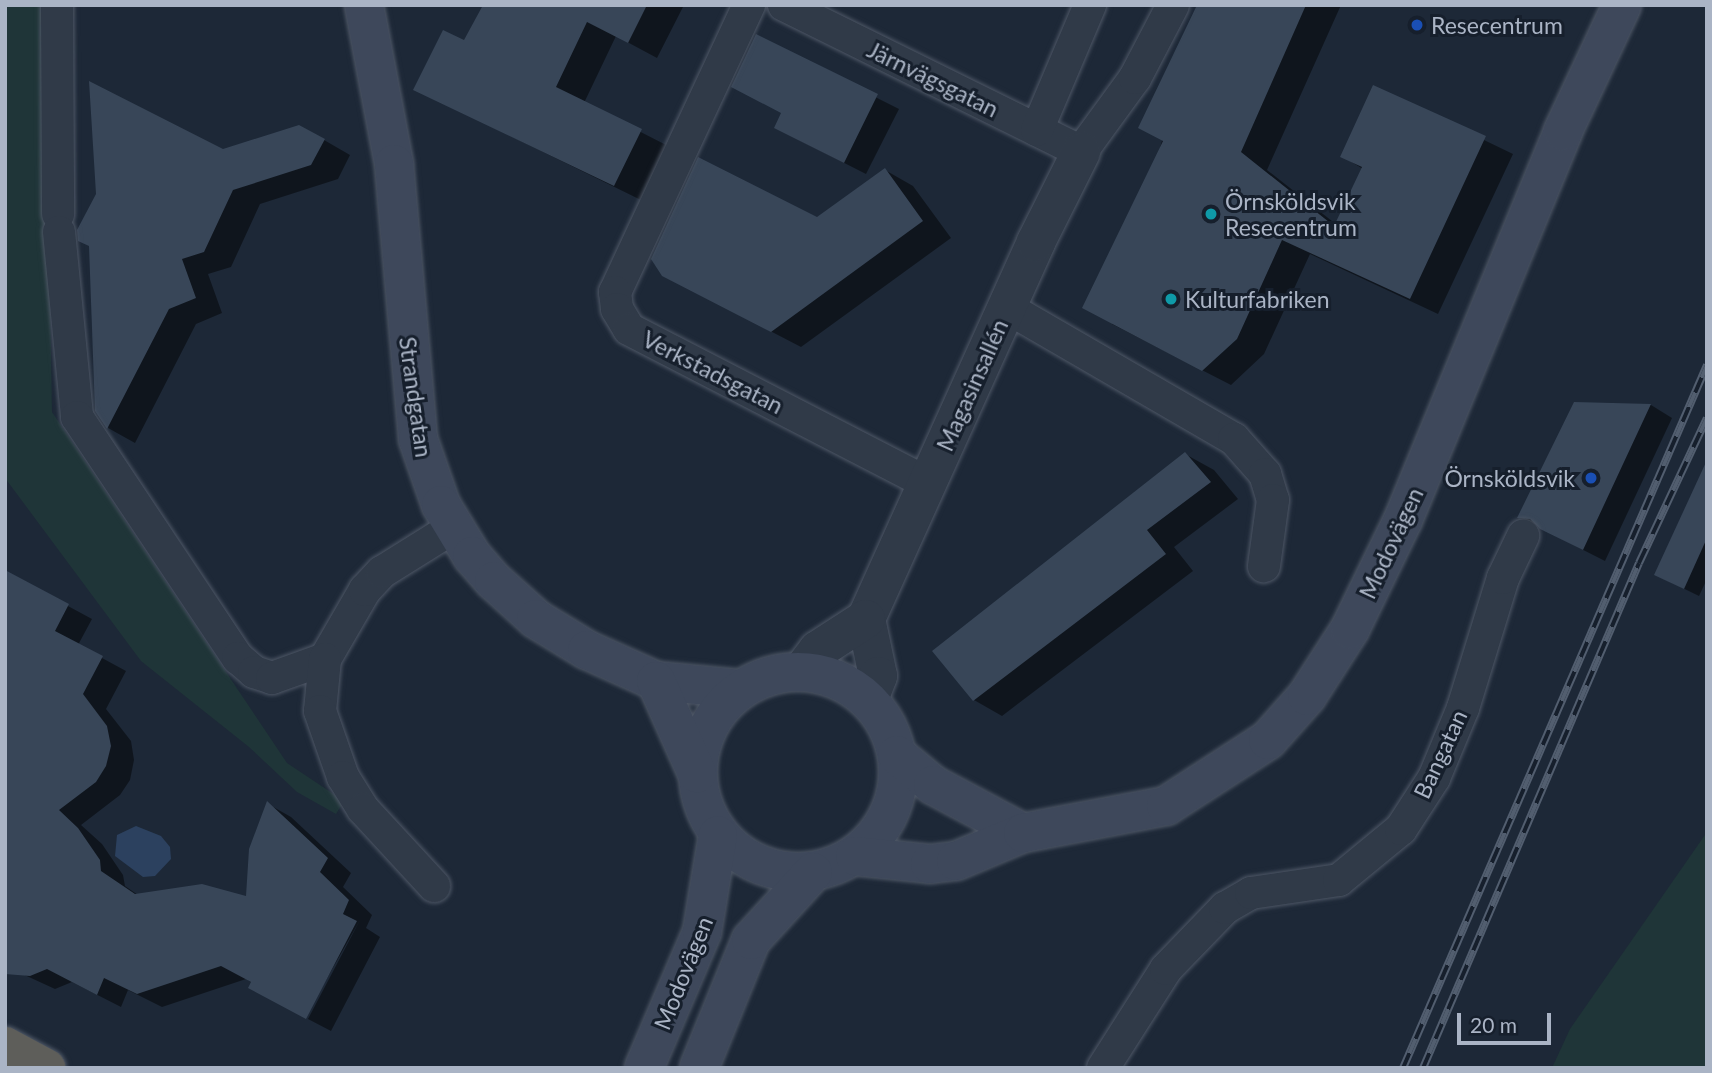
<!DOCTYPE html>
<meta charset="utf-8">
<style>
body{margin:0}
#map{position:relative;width:1712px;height:1073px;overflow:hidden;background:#1d2837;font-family:Lato,sans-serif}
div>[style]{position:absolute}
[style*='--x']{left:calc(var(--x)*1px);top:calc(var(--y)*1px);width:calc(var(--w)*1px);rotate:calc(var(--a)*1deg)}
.green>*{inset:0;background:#1f3538}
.water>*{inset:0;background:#2c415f}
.shadow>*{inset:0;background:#0007}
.building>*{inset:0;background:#384658}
.roads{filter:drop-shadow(0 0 2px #4e5766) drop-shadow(0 0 2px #4e5766)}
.minor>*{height:32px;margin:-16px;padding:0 16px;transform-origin:16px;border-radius:16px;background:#303a48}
.tertiary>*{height:38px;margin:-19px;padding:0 19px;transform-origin:19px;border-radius:19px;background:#303a48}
.secondary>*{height:38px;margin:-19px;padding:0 19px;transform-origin:19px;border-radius:19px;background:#3e485b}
.secondary>.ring{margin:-19px;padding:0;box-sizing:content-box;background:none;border:38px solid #3e485b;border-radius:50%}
.trunk>*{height:38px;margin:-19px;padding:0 19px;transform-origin:19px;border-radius:19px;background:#5e5e5a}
.rail>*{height:8px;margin-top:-4px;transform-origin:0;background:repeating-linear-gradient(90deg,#161f2c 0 16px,#525e6f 0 32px);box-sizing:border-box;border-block:2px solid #525e6f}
.dots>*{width:19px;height:19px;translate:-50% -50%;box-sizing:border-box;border:4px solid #161f2c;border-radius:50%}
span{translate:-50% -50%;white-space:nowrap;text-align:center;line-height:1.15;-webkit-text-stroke:6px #161f2c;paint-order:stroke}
.poi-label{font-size:23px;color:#aab4c5}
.left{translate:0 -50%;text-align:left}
.right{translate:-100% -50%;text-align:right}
.street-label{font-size:23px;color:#aab4c5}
.frame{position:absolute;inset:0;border:7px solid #aab4c5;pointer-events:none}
.scale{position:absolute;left:1457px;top:1013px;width:94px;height:32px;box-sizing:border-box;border:4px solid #aab4c5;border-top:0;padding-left:9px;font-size:21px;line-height:24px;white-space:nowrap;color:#aab4c5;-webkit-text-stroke:5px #161f2c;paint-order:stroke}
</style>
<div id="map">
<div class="green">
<i style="clip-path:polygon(5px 5px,45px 5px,52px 412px,287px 763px,344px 801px,336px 814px,297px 792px,249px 747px,141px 661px,5px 478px)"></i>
<i style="clip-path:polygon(1707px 832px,1707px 1068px,1552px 1068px,1570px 1029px)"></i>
</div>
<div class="water">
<i style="clip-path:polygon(136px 826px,161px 836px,170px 847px,171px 859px,155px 876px,143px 877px,115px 856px,117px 835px)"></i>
</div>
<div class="shadow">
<i style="clip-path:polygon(485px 5px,684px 5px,657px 58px,616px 36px,584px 103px,670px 147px,643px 201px,415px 89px,465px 43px)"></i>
<i style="clip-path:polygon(1199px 5px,1341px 5px,1267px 170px,1337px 225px,1363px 169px,1342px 156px,1374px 87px,1513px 154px,1438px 314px,1310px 254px,1264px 354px,1231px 385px,1112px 324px)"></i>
<i style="clip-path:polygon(756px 37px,899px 109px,866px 174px,799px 140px,783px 113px)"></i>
<i style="clip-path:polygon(324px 140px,350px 155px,338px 179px,260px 204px,231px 267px,208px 274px,222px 313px,196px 324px,135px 443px,108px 428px,97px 410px,223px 151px)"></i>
<i style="clip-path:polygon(885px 170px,913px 186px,951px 238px,801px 347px,663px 275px,818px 219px)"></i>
<i style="clip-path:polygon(1575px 404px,1651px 405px,1672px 418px,1605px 561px,1520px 518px)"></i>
<i style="clip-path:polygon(1185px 454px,1214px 470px,1238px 499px,1174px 547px,1193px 571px,1002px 716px,974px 700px)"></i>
<i style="clip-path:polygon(1707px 474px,1707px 579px,1699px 596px,1656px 575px)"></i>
<i style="clip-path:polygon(5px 572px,92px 619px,78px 645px,126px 671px,106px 709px,131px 741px,134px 760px,130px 780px,120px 795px,81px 825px,102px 844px,123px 875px,125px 886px,138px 895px,248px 898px,268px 804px,291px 817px,351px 873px,343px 887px,372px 915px,366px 928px,380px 937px,331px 1031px,308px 1019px,360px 920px,305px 1017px,246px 979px,162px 1007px,128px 990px,121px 1007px,72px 982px,55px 989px,18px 972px)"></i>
</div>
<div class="building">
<i style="clip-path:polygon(483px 5px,647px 5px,628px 43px,587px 22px,556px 87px,642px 129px,614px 186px,413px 90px,443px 30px,464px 40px)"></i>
<i style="clip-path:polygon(1197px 5px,1306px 5px,1241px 152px,1334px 226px,1362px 167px,1340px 157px,1373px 85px,1486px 136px,1410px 299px,1282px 240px,1237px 339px,1202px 371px,1082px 308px,1163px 141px,1138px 128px)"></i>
<i style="clip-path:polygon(756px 34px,878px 94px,844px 163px,774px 128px,781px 113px,731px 87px)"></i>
<i style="clip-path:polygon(89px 81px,223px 149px,299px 125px,325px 139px,311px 165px,233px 190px,204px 252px,182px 259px,196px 298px,169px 309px,107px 429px,95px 411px,89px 246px,78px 241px,77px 230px,96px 194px)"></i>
<i style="clip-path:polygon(698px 157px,817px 217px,885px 168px,923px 221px,771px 332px,662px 276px,651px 259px)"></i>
<i style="clip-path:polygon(1574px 402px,1651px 404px,1583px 550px,1540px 529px,1530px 519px,1517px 518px)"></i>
<i style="clip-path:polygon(1185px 452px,1211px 482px,1147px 530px,1166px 554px,973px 701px,932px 651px)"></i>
<i style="clip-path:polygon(1707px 460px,1707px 538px,1684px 589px,1654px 575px)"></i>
<i style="clip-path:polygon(5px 570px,69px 604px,55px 631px,103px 656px,83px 694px,107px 726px,111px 746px,106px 766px,96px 782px,59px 810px,78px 828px,100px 860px,101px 871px,135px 894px,202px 884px,246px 896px,249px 849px,267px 801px,328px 858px,320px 872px,349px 900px,343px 914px,357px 921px,306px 1019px,248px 988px,251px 982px,221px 966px,137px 994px,104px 978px,97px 995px,47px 969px,30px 976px,5px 974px)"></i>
</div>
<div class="roads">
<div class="minor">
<i style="--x:57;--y:5;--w:209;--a:89.7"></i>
<i style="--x:749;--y:5;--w:317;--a:115"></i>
<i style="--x:615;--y:292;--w:17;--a:83"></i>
<i style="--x:617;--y:309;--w:23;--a:59"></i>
<i style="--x:629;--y:329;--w:336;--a:27.3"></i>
<i style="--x:784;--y:5;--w:331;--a:26.3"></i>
<i style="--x:1081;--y:152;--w:92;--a:-53.9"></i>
<i style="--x:1135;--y:78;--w:82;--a:-62.5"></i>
<i style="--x:1037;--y:130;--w:136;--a:-67"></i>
<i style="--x:59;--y:232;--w:186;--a:84.4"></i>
<i style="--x:77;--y:417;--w:290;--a:56.3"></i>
<i style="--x:238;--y:658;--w:21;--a:41"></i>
<i style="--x:254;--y:672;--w:19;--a:18"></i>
<i style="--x:272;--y:678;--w:56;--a:-19.7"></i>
<i style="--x:325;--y:659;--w:80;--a:-59.9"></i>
<i style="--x:365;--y:590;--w:25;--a:-47"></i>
<i style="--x:382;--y:572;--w:85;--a:-32"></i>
<i style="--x:1006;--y:307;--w:263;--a:30.1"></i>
<i style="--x:1234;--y:439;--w:47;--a:48.5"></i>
<i style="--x:1265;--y:474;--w:27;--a:73"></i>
<i style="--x:1273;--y:500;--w:67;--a:97.8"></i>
<i style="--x:325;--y:659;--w:52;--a:95.5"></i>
<i style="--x:320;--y:711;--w:70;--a:70.8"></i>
<i style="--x:343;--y:777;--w:38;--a:58"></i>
<i style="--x:363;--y:809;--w:105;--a:47.3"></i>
<i style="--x:1103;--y:1068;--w:117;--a:-57.5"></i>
<i style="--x:1166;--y:969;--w:85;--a:-46"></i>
<i style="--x:1225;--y:908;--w:30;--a:-30"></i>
<i style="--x:1251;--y:893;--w:89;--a:-8.4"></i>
<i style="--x:1339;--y:880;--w:80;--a:-39.4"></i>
<i style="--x:1401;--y:829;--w:61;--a:-57.1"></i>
<i style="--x:1434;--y:778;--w:76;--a:-67.5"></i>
<i style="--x:1463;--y:708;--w:136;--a:-72.9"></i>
<i style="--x:1503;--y:578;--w:47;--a:-64.5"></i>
</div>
<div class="tertiary">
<i style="--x:866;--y:619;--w:414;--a:-65.7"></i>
<i style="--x:1036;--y:242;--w:101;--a:-63.4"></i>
<i style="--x:866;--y:619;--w:58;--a:78.1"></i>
<i style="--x:878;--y:676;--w:26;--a:111"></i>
<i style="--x:802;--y:671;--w:26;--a:-53"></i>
<i style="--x:818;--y:650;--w:57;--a:-32.9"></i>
</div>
<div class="secondary">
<i style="--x:364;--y:5;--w:162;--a:79.3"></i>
<i style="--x:394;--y:164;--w:276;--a:85"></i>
<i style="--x:418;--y:439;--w:70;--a:70.8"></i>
<i style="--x:441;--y:505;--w:60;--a:58.7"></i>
<i style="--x:472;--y:556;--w:33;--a:49"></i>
<i style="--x:494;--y:581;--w:57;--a:42.1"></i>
<i style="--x:536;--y:619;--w:60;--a:31.3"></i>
<i style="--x:587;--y:650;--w:76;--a:24.2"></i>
<i style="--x:656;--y:681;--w:84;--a:5.4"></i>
<i class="ring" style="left:698px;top:672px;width:162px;height:162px"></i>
<i style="--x:656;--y:681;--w:101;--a:66"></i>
<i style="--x:897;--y:755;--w:47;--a:39.8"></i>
<i style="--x:933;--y:785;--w:102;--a:28.1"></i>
<i style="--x:855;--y:856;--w:75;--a:6.1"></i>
<i style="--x:930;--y:864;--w:26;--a:-7"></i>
<i style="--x:956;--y:861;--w:73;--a:-22.7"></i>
<i style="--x:1023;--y:833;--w:146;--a:-10.7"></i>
<i style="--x:1166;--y:806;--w:121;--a:-32.9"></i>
<i style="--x:1268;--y:740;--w:59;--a:-48.4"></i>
<i style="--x:1307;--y:696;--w:80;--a:-57.3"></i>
<i style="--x:1350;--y:629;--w:121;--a:-64.1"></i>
<i style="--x:1403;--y:520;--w:421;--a:-67.6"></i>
<i style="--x:1563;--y:131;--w:139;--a:-64.9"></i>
<i style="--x:644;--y:1068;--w:148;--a:-66.9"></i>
<i style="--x:702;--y:932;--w:98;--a:-80.6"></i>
<i style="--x:699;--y:1068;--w:138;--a:-67.9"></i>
<i style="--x:751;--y:940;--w:92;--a:-47.6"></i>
</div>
<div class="trunk">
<i style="--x:5;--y:1046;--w:47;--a:28.2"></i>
</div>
</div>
<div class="rail">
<i style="--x:1403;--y:1068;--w:766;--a:-66.61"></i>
<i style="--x:1423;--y:1068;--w:549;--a:-66.84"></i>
<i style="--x:1639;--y:563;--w:160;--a:-64.9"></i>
</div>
<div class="dots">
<i style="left:1417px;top:25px;background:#1a4fb4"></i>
<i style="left:1211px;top:214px;background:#0f9aa8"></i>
<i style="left:1171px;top:299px;background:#0f9aa8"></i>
<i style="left:1591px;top:478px;background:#1a4fb4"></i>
</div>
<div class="poi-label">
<span class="left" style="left:1431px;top:25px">Resecentrum</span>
<span class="left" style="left:1225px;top:214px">Örnsköldsvik<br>Resecentrum</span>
<span class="left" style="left:1185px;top:299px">Kulturfabriken</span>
<span class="right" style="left:1575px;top:478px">Örnsköldsvik</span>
</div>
<div class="street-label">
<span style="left:933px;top:79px;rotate:26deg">Järnvägsgatan</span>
<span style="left:713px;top:372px;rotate:27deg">Verkstadsgatan</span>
<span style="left:972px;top:385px;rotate:-66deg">Magasinsallén</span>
<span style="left:416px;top:397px;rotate:82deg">Strandgatan</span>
<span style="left:1391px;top:543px;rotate:-65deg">Modovägen</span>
<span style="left:1440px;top:754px;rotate:-65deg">Bangatan</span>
<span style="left:683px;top:973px;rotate:-68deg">Modovägen</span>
</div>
<div class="frame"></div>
<div class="scale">20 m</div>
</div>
